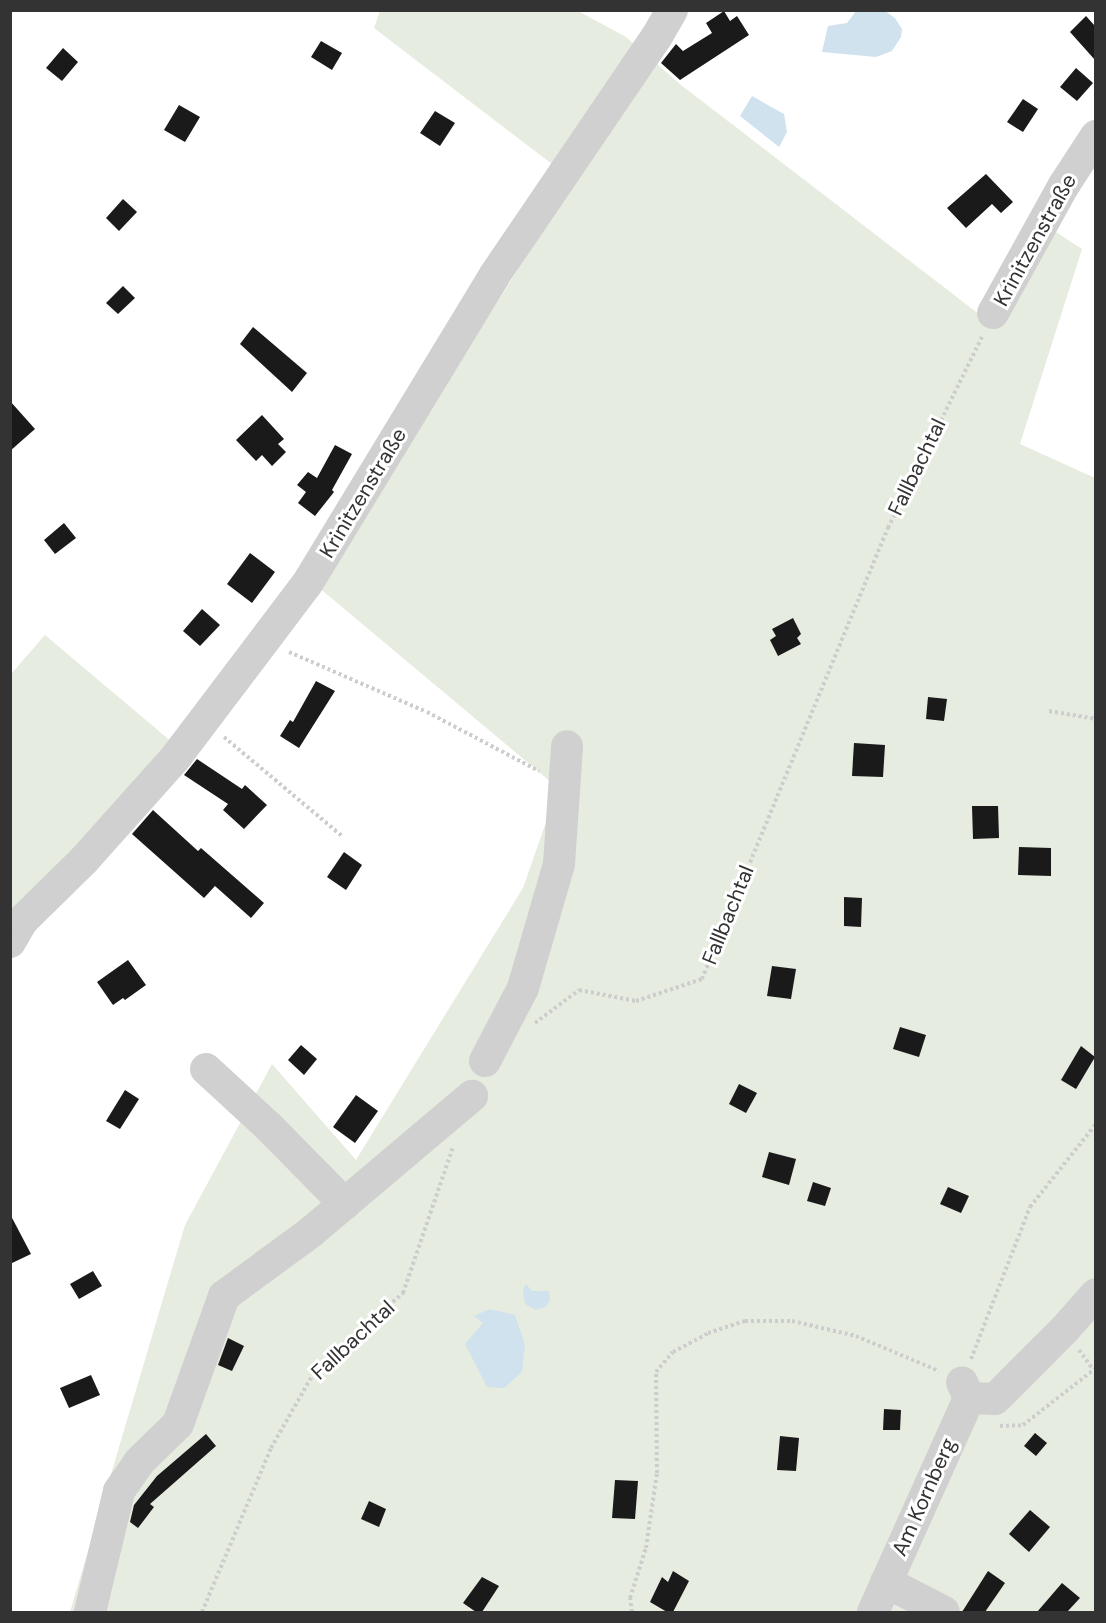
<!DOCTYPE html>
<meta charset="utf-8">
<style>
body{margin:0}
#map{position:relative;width:1106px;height:1623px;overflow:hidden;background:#fff;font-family:"DM Sans",sans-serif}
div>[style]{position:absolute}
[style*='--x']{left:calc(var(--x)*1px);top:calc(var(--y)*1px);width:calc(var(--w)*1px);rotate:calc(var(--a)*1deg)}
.green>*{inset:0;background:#e6ecdf}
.water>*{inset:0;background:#cfe2ee}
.building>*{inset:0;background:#1a1a1a}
.path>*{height:4px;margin-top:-2px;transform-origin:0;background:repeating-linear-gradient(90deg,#cdcdcd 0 3px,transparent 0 6px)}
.minor>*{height:32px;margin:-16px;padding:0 16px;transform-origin:16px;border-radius:16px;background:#d0d0d0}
span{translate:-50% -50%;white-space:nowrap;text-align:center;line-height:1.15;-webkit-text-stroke:6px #fff;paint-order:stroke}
.street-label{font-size:21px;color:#333}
.frame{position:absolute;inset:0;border:12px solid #333;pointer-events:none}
</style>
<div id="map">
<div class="green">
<i style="clip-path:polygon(380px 11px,578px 11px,626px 37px,681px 85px,984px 318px,1039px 221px,1082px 249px,1020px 444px,1095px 478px,1095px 1612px,70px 1612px,185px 1225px,272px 1064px,356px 1160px,523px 888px,558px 788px,317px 586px,562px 200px,552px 164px,374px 28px)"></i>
<i style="clip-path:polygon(45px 635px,173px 743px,11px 925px,11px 674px)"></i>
</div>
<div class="water">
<i style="clip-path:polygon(856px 11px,885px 11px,895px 18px,902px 29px,901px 37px,892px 51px,876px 57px,822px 52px,828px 26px,847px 23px)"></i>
<i style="clip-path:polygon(752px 96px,784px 114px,787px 132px,779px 147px,740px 116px)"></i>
<i style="clip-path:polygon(526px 1284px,532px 1291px,549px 1291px,550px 1300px,547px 1306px,536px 1310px,525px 1304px,523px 1290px)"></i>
<i style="clip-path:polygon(490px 1309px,515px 1315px,525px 1345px,522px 1372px,504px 1388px,487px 1387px,465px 1344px,483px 1323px,474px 1316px)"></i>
</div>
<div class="building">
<i style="clip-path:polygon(724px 11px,730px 21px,737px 16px,749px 35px,680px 80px,661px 63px,676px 44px,683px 51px,712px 33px,706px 23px)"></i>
<i style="clip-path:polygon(1086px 16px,1095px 26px,1095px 60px,1070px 32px)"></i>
<i style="clip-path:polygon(321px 41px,342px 53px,332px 70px,311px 57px)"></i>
<i style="clip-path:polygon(63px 48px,78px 62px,62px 81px,46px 68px)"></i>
<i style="clip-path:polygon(1076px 68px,1093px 83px,1077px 101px,1060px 87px)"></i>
<i style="clip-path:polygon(1023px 99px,1038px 109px,1023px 132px,1007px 122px)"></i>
<i style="clip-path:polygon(179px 105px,200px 117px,185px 142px,164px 130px)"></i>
<i style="clip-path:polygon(435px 111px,455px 123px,440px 146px,420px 133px)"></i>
<i style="clip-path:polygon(986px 174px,1013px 202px,1001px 213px,992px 204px,966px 228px,947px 208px)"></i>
<i style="clip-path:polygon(123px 199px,137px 212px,119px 231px,106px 218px)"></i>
<i style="clip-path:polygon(123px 286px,135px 298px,118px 314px,106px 303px)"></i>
<i style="clip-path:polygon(253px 327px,307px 373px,292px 392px,240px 344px)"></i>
<i style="clip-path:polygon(10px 401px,35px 429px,10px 451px)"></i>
<i style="clip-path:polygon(262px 415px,284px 439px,278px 444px,286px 452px,272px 466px,262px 455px,256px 461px,236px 440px)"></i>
<i style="clip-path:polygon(335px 445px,352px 454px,332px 490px,334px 492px,315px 516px,298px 503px,306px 492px,297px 485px,308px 472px,317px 478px)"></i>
<i style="clip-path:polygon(64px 523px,76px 538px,55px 554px,44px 540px)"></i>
<i style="clip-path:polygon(250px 553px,275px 572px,252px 603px,227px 584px)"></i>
<i style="clip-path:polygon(202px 609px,220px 625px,200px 646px,183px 631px)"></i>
<i style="clip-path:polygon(793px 618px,801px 634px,797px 638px,801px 644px,778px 656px,770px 640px,776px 636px,772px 629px)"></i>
<i style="clip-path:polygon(316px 681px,335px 691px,299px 748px,280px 736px,290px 720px,293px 722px)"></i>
<i style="clip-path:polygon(928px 697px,947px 699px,944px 721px,926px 719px)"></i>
<i style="clip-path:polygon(854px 743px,885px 745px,883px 777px,852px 776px)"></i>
<i style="clip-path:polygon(197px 759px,242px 789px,245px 785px,267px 805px,244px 829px,223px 810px,228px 804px,184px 775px)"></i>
<i style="clip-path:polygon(972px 806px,998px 806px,999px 838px,973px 839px)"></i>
<i style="clip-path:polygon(153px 810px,198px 851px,201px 848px,264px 903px,251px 918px,215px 886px,204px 898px,132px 834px)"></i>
<i style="clip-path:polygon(1019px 847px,1051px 848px,1051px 876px,1018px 875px)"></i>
<i style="clip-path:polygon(344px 852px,362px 865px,346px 890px,327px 877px)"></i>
<i style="clip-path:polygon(844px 897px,862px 898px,861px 927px,844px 926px)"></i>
<i style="clip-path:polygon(128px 960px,146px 985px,125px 1000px,123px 998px,113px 1005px,97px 982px)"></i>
<i style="clip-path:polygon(772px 966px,796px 969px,791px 999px,767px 996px)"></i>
<i style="clip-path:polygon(900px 1027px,926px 1035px,919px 1057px,893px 1049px)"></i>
<i style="clip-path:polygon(301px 1045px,317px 1059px,304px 1075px,288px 1060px)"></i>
<i style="clip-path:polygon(1081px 1046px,1095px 1057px,1076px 1089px,1061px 1080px)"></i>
<i style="clip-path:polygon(739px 1084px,757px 1093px,746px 1113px,729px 1104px)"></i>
<i style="clip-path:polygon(125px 1090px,139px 1099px,120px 1129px,106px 1121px)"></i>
<i style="clip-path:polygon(356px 1095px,378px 1111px,355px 1143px,333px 1127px)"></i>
<i style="clip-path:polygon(769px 1152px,796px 1159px,789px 1185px,762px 1177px)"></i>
<i style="clip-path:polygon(813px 1182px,831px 1188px,825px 1206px,807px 1201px)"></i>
<i style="clip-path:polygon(948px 1187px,969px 1196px,961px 1213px,940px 1204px)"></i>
<i style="clip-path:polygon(10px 1214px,31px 1254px,10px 1264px)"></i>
<i style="clip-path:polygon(93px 1271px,102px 1286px,79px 1299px,70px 1284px)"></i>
<i style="clip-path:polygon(228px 1338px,244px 1346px,232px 1371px,218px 1365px)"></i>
<i style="clip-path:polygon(91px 1375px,100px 1395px,69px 1408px,60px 1388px)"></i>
<i style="clip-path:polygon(884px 1409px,901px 1410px,900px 1430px,883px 1430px)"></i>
<i style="clip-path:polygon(1035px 1433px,1047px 1443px,1036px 1456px,1024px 1446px)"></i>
<i style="clip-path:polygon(206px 1434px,216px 1446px,150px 1504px,154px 1507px,138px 1528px,130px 1522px,134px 1505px,157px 1476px)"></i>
<i style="clip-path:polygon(780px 1436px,799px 1438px,796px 1471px,777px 1470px)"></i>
<i style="clip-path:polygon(615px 1480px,638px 1481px,635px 1519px,612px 1518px)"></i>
<i style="clip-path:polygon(369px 1501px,386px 1509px,379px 1527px,361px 1519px)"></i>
<i style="clip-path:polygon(1030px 1510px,1050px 1527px,1029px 1552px,1009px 1534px)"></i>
<i style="clip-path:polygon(673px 1571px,689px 1581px,673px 1612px,667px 1612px,650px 1602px,662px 1577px,668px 1582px)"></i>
<i style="clip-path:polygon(988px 1571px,1005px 1583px,985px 1612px,962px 1612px)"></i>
<i style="clip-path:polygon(482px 1577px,499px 1586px,482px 1612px,476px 1612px,463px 1603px)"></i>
<i style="clip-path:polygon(1062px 1583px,1080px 1598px,1067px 1612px,1037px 1612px)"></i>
</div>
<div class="path">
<i style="--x:289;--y:652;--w:150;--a:23.5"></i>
<i style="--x:427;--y:712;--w:127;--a:27.8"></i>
<i style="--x:1049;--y:711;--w:48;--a:9.7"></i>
<i style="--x:224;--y:737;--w:155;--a:40"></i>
<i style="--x:535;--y:1023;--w:55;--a:-36.9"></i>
<i style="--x:579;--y:990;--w:58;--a:10.9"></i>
<i style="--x:636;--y:1001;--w:70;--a:-18.4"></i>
<i style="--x:702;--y:979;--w:488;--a:-67.6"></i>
<i style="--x:888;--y:528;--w:215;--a:-63.8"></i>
<i style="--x:1079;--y:1350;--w:22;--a:54"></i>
<i style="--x:971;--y:1359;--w:163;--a:-68.8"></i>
<i style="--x:1030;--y:1207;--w:106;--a:-51.5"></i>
<i style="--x:1000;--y:1426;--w:23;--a:-2"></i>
<i style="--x:1023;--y:1425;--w:93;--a:-38"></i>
<i style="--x:202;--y:1612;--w:178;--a:-67.2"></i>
<i style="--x:271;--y:1448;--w:91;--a:-60.3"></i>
<i style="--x:316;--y:1369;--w:116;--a:-41.1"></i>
<i style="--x:403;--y:1293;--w:154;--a:-71.1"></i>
<i style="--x:632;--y:1612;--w:14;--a:-98"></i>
<i style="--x:630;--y:1598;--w:52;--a:-72.3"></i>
<i style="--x:646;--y:1548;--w:76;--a:-81.7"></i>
<i style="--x:657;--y:1473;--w:101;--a:-90.6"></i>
<i style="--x:656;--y:1372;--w:26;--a:-50"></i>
<i style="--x:673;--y:1352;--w:40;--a:-28"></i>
<i style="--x:708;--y:1333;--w:39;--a:-18"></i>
<i style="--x:745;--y:1321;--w:47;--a:0"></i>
<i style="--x:792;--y:1321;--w:66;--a:13.2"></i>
<i style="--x:856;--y:1336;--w:90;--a:22.9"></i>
</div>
<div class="minor">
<i style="--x:993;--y:313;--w:146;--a:-61"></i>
<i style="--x:1064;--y:185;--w:59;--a:-56.9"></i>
<i style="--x:10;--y:942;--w:24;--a:-60"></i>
<i style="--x:22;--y:921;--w:87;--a:-44.5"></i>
<i style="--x:84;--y:860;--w:138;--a:-48.2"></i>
<i style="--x:176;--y:757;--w:217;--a:-52.9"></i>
<i style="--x:307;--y:584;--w:360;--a:-58.7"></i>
<i style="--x:494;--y:276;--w:288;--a:-55.8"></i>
<i style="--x:656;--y:38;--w:32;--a:-60"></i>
<i style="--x:485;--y:1061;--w:82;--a:-62.5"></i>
<i style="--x:523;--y:988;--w:129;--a:-73.8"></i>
<i style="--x:559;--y:864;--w:118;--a:-86.1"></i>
<i style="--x:206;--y:1069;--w:86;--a:42.6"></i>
<i style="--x:269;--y:1127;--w:108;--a:45.4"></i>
<i style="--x:969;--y:1398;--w:26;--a:2"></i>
<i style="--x:995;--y:1399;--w:98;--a:-45"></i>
<i style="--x:1064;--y:1330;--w:48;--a:-48.4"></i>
<i style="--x:886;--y:1582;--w:65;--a:27.3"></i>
<i style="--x:90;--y:1612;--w:124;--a:-76.5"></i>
<i style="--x:119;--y:1491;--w:35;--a:-55"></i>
<i style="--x:139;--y:1462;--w:54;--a:-44.3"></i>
<i style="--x:178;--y:1424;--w:136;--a:-70.2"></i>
<i style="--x:224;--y:1296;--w:108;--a:-36.3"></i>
<i style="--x:311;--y:1232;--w:211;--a:-40.2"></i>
<i style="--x:873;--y:1612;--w:235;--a:-65.8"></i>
<i style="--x:969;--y:1398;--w:17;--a:-114"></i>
</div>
<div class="street-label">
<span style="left:1035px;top:240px;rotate:-61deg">Krinitzenstraße</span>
<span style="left:917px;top:467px;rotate:-64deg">Fallbachtal</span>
<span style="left:363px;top:493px;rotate:-59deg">Krinitzenstraße</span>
<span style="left:728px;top:915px;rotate:-68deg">Fallbachtal</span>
<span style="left:353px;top:1340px;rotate:-43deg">Fallbachtal</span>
<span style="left:924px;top:1497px;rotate:-66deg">Am Kornberg</span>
</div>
<div class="frame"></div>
</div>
